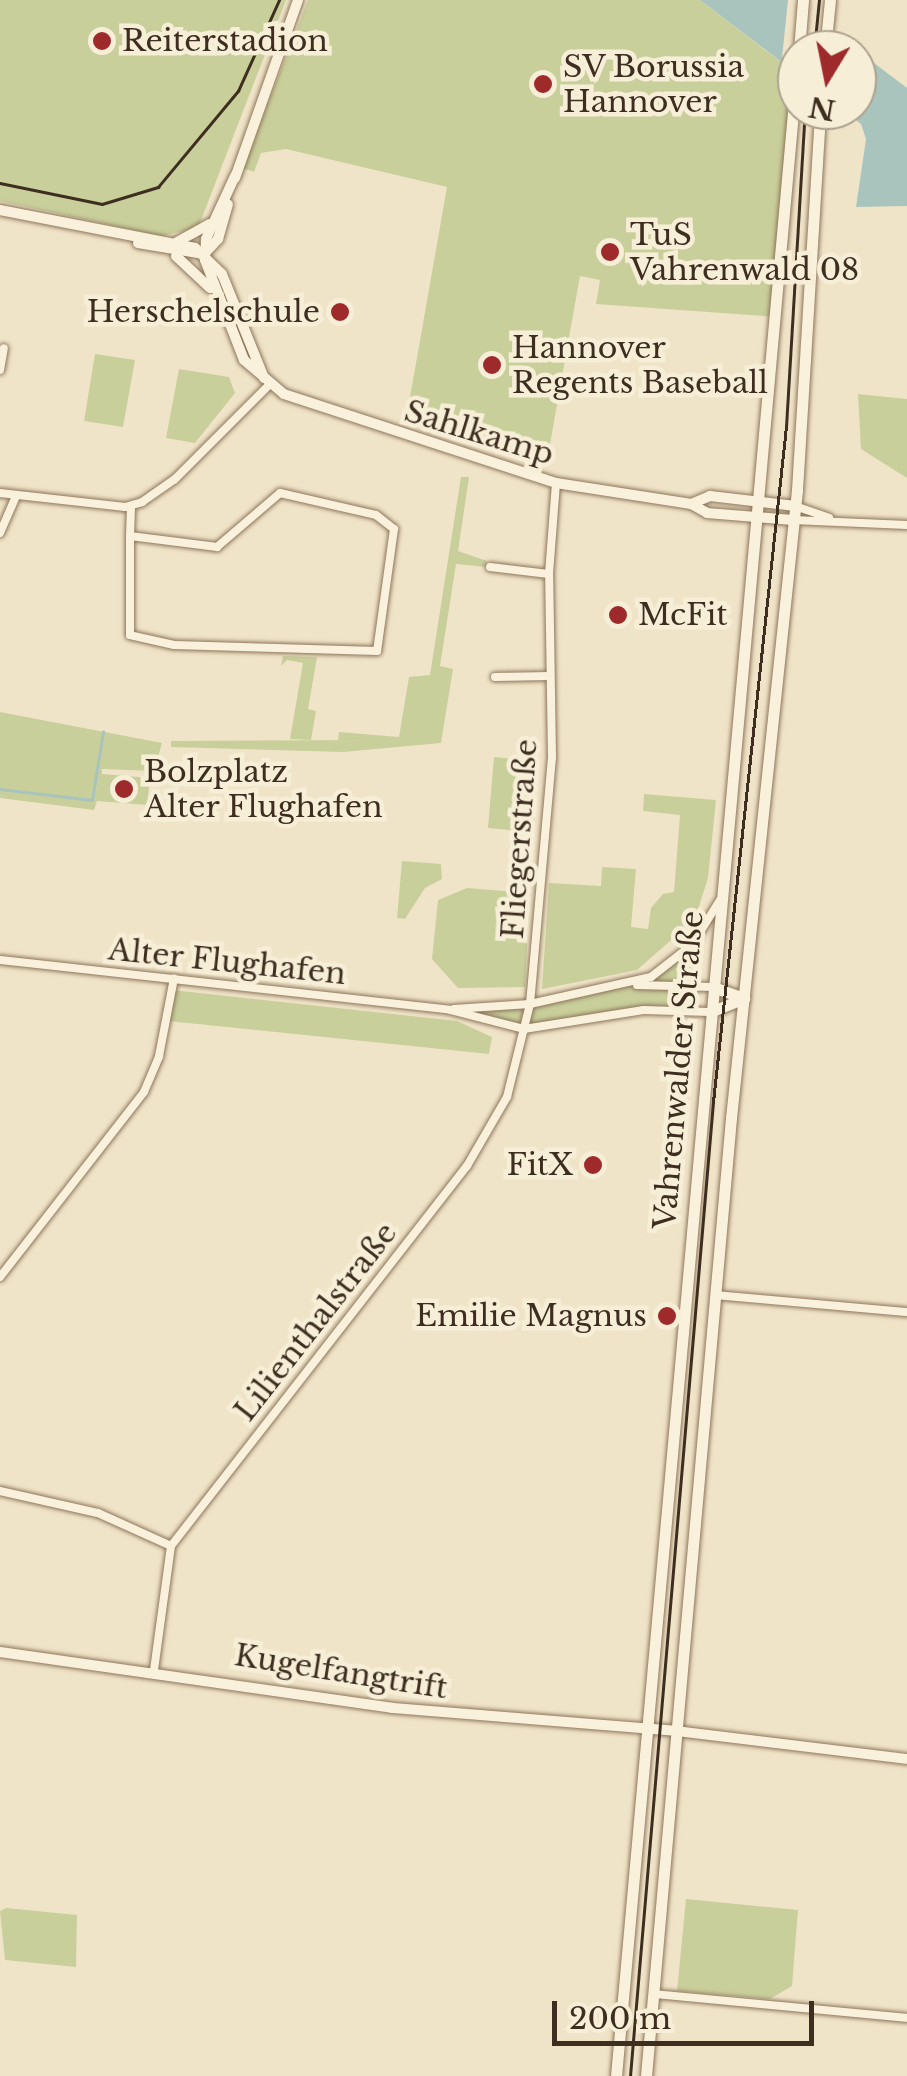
<!DOCTYPE html>
<meta charset="utf-8">
<style>
body{margin:0}
#map{position:relative;width:907px;height:2076px;overflow:hidden;background:#f0e4c8;font-family:"Libre Baskerville",serif}
div>[style]{position:absolute}
[style*='--x']{left:calc(var(--x)*1px);top:calc(var(--y)*1px);width:calc(var(--w)*1px);rotate:calc(var(--a)*1deg)}
.green>*{inset:0;background:#c9cf9b}
.water>*{inset:0;background:#a9c4bc}
.pier>*{inset:0;background:#f0e4c8}
.stream>*{height:2.5px;margin:-1.25px;padding:0 1.25px;transform-origin:1.25px;border-radius:1.25px;background:#a9c4bc}
.roads{filter:drop-shadow(0 0 2px #8d765c) drop-shadow(0 0 2px #8d765c)}
.minor>*{height:8px;margin:-4px;padding:0 4px;transform-origin:4px;border-radius:4px;background:#faf1dc}
.tertiary>*{height:10px;margin:-5px;padding:0 5px;transform-origin:5px;border-radius:5px;background:#faf1dc}
.secondary>*{height:11px;margin:-5.5px;padding:0 5.5px;transform-origin:5.5px;border-radius:5.5px;background:#faf1dc}
.tram>*{height:2.5px;margin:-1.25px;padding:0 1.25px;transform-origin:1.25px;border-radius:1.25px;background:#3d2e20}
.dots>*{width:28px;height:28px;translate:-50% -50%;box-sizing:border-box;border:5px solid #f7eed8;border-radius:50%}
span{translate:-50% -50%;white-space:nowrap;text-align:center;line-height:1.15;-webkit-text-stroke:9px #f7eed8;paint-order:stroke}
.poi-label{font-size:30px;color:#3d2e20}
.left{translate:0 -50%;text-align:left}
.right{translate:-100% -50%;text-align:right}
.street-label{font-size:30px;color:#3d2e20}
.north{position:absolute;left:777px;top:30px;width:100px;height:100px;box-sizing:border-box;background:#f7eed8;border:2px solid #ada18e;border-radius:50%;rotate:190deg;font-size:28px;font-weight:700;line-height:40px;text-align:center;color:#3d2e20}
.north::after{content:'';display:block;margin:auto;width:35px;height:45px;background:#9e2a2b;clip-path:polygon(50% 0,100% 100%,50% 72%,0 100%)}
.scale{position:absolute;left:552px;top:2001px;width:262px;height:45px;box-sizing:border-box;border:5px solid #3d2e20;border-top:0;padding-left:12px;font-size:30px;line-height:35px;white-space:nowrap;color:#3d2e20;-webkit-text-stroke:8px #f7eed8;paint-order:stroke}
</style>
<div id="map">
<div class="green">
<i style="clip-path:polygon(0 0,286px 0,198px 228px,161px 236px,0 201px)"></i>
<i style="clip-path:polygon(308px 0,700px 0,795px 73px,777px 317px,596px 304px,600px 280px,580px 276px,547px 461px,406px 420px,447px 187px,286px 149px,261px 153px,254px 172px,243px 168px)"></i>
<i style="clip-path:polygon(95px 354px,135px 360px,123px 427px,84px 421px)"></i>
<i style="clip-path:polygon(179px 369px,229px 377px,235px 393px,195px 443px,166px 438px)"></i>
<i style="clip-path:polygon(858px 394px,907px 399px,907px 478px,861px 449px)"></i>
<i style="clip-path:polygon(461px 477px,469px 477px,458px 551px,487px 561px,486px 567px,456px 564px,440px 666px,453px 669px,441px 743px,343px 752px,171px 747px,171px 741px,372px 740px,338px 740px,339px 732px,399px 737px,409px 677px,430px 675px)"></i>
<i style="clip-path:polygon(283px 656px,317px 657px,308px 709px,316px 711px,311px 740px,290px 739px,303px 663px,287px 660px,281px 666px)"></i>
<i style="clip-path:polygon(0 712px,162px 743px,154px 771px,102px 769px,102px 774px,150px 778px,147px 805px,97px 801px,94px 810px,0 798px)"></i>
<i style="clip-path:polygon(494px 757px,539px 761px,533px 832px,488px 828px)"></i>
<i style="clip-path:polygon(644px 794px,716px 800px,708px 878px,695px 919px,637px 970px,542px 989px,549px 883px,601px 886px,602px 867px,636px 869px,631px 927px,648px 929px,651px 908px,663px 894px,674px 892px,680px 815px,643px 811px)"></i>
<i style="clip-path:polygon(402px 861px,441px 864px,442px 879px,425px 888px,405px 919px,397px 918px)"></i>
<i style="clip-path:polygon(467px 888px,530px 893px,525px 987px,458px 988px,432px 959px,438px 900px)"></i>
<i style="clip-path:polygon(701px 934px,698px 1011px,644px 1010px,524px 1029px,450px 1010px,506px 1006px,651px 977px)"></i>
<i style="clip-path:polygon(172px 990px,457px 1021px,492px 1037px,489px 1054px,168px 1021px)"></i>
<i style="clip-path:polygon(686px 1899px,798px 1910px,792px 1986px,770px 1999px,677px 1991px)"></i>
<i style="clip-path:polygon(6px 1908px,77px 1915px,76px 1967px,5px 1960px,0 1911px)"></i>
</div>
<div class="water">
<i style="clip-path:polygon(700px 0,792px 0,857px 50px,797px 50px,797px 74px)"></i>
<i style="clip-path:polygon(857px 50px,907px 88px,907px 206px,856px 207px,866px 139px,861px 124px,843px 110px,857px 110px)"></i>
</div>
<div class="pier">
<i style="clip-path:polygon(788px 0,799px 0,843px 34px,841px 50px,797px 50px,797px 79px,781px 68px)"></i>
</div>
<div class="stream">
<i style="--x:0;--y:789;--w:93;--a:6.8"></i>
<i style="--x:92;--y:800;--w:69;--a:-80.8"></i>
</div>
<div class="roads">
<div class="minor">
<i style="--x:0;--y:370;--w:22;--a:-80"></i>
<i style="--x:0;--y:493;--w:126;--a:6.4"></i>
<i style="--x:125;--y:507;--w:18;--a:-16"></i>
<i style="--x:142;--y:502;--w:40;--a:-34.9"></i>
<i style="--x:175;--y:479;--w:133;--a:-45"></i>
<i style="--x:280;--y:493;--w:98;--a:12.9"></i>
<i style="--x:376;--y:515;--w:23;--a:38"></i>
<i style="--x:394;--y:529;--w:123;--a:97.9"></i>
<i style="--x:377;--y:651;--w:203;--a:-178.3"></i>
<i style="--x:174;--y:645;--w:45;--a:-167.2"></i>
<i style="--x:130;--y:635;--w:99;--a:-90"></i>
<i style="--x:130;--y:536;--w:88;--a:7.2"></i>
<i style="--x:217;--y:547;--w:83;--a:-40.6"></i>
<i style="--x:795;--y:506;--w:36;--a:19"></i>
<i style="--x:793;--y:520;--w:114;--a:2.5"></i>
<i style="--x:0;--y:533;--w:40;--a:-66.6"></i>
<i style="--x:130;--y:536;--w:30;--a:-88"></i>
<i style="--x:490;--y:567;--w:59;--a:6.8"></i>
<i style="--x:495;--y:677;--w:55;--a:-1"></i>
<i style="--x:0;--y:960;--w:453;--a:6.3"></i>
<i style="--x:450;--y:1010;--w:76;--a:14.4"></i>
<i style="--x:524;--y:1029;--w:121;--a:-9"></i>
<i style="--x:644;--y:1010;--w:66;--a:1.7"></i>
<i style="--x:637;--y:985;--w:76;--a:1.5"></i>
<i style="--x:454;--y:1009;--w:76;--a:-3.8"></i>
<i style="--x:530;--y:1004;--w:124;--a:-12.6"></i>
<i style="--x:651;--y:977;--w:52;--a:-38"></i>
<i style="--x:692;--y:945;--w:53;--a:-58.1"></i>
<i style="--x:0;--y:1277;--w:234;--a:-52.1"></i>
<i style="--x:144;--y:1092;--w:39;--a:-67"></i>
<i style="--x:159;--y:1056;--w:79;--a:-79.1"></i>
<i style="--x:716;--y:1295;--w:192;--a:5.1"></i>
<i style="--x:0;--y:1491;--w:100;--a:12.7"></i>
<i style="--x:98;--y:1513;--w:80;--a:24.3"></i>
<i style="--x:154;--y:1670;--w:125;--a:-82.2"></i>
<i style="--x:171;--y:1546;--w:482;--a:-52.1"></i>
<i style="--x:467;--y:1166;--w:80;--a:-59.9"></i>
<i style="--x:507;--y:1097;--w:96;--a:-76.1"></i>
<i style="--x:530;--y:1004;--w:248;--a:-84.9"></i>
<i style="--x:552;--y:757;--w:183;--a:-90.9"></i>
<i style="--x:549;--y:574;--w:91;--a:-85.6"></i>
<i style="--x:654;--y:1994;--w:254;--a:5.4"></i>
</div>
<div class="tertiary">
<i style="--x:235;--y:176;--w:69;--a:114.7"></i>
<i style="--x:206;--y:239;--w:21;--a:93"></i>
<i style="--x:205;--y:260;--w:107;--a:68.7"></i>
<i style="--x:244;--y:360;--w:52;--a:40.4"></i>
<i style="--x:284;--y:394;--w:286;--a:18.1"></i>
<i style="--x:556;--y:483;--w:137;--a:8.8"></i>
<i style="--x:691;--y:504;--w:18;--a:29"></i>
<i style="--x:707;--y:513;--w:86;--a:4.7"></i>
<i style="--x:235;--y:178;--w:189;--a:-70.5"></i>
<i style="--x:0;--y:210;--w:199;--a:11"></i>
<i style="--x:195;--y:248;--w:37;--a:44"></i>
<i style="--x:222;--y:274;--w:112;--a:68"></i>
<i style="--x:177;--y:242;--w:37;--a:-29"></i>
<i style="--x:138;--y:243;--w:67;--a:9.5"></i>
<i style="--x:204;--y:254;--w:21;--a:-47"></i>
<i style="--x:218;--y:239;--w:36;--a:-74"></i>
<i style="--x:176;--y:256;--w:47;--a:43.3"></i>
<i style="--x:691;--y:504;--w:21;--a:-23"></i>
<i style="--x:710;--y:496;--w:86;--a:6.7"></i>
<i style="--x:0;--y:1652;--w:396;--a:8.1"></i>
<i style="--x:392;--y:1708;--w:285;--a:4.6"></i>
<i style="--x:676;--y:1731;--w:233;--a:6.9"></i>
</div>
<div class="secondary">
<i style="--x:799;--y:50;--w:50;--a:-85.4"></i>
<i style="--x:825;--y:50;--w:50;--a:-84.3"></i>
<i style="--x:713;--y:987;--w:33;--a:20"></i>
<i style="--x:710;--y:1012;--w:37;--a:-22"></i>
<i style="--x:616;--y:2076;--w:2015;--a:-84.85"></i>
<i style="--x:646;--y:2076;--w:962;--a:-84.93"></i>
<i style="--x:731;--y:1118;--w:631;--a:-84"></i>
<i style="--x:797;--y:490;--w:381;--a:-86.5"></i>
</div>
</div>
<div class="tram">
<i style="--x:814;--y:50;--w:50;--a:-84.3"></i>
<i style="--x:0;--y:183;--w:104;--a:11.6"></i>
<i style="--x:102;--y:204;--w:59;--a:-16.9"></i>
<i style="--x:158;--y:187;--w:125;--a:-50.2"></i>
<i style="--x:238;--y:91;--w:100;--a:-65.7"></i>
<i style="--x:630;--y:2076;--w:978;--a:-85.13"></i>
<i style="--x:713;--y:1102;--w:679;--a:-83.83"></i>
<i style="--x:786;--y:427;--w:318;--a:-86.6"></i>
</div>
<div class="dots">
<i style="left:102px;top:41px;background:#9e2a2b"></i>
<i style="left:543px;top:84px;background:#9e2a2b"></i>
<i style="left:610px;top:252px;background:#9e2a2b"></i>
<i style="left:340px;top:312px;background:#9e2a2b"></i>
<i style="left:492px;top:365px;background:#9e2a2b"></i>
<i style="left:618px;top:615px;background:#9e2a2b"></i>
<i style="left:124px;top:789px;background:#9e2a2b"></i>
<i style="left:593px;top:1165px;background:#9e2a2b"></i>
<i style="left:667px;top:1316px;background:#9e2a2b"></i>
</div>
<div class="poi-label">
<span class="left" style="left:122px;top:41px">Reiterstadion</span>
<span class="left" style="left:563px;top:84px">SV Borussia<br>Hannover</span>
<span class="left" style="left:630px;top:252px">TuS<br>Vahrenwald 08</span>
<span class="right" style="left:320px;top:312px">Herschelschule</span>
<span class="left" style="left:512px;top:365px">Hannover<br>Regents Baseball</span>
<span class="left" style="left:638px;top:615px">McFit</span>
<span class="left" style="left:144px;top:789px">Bolzplatz<br>Alter Flughafen</span>
<span class="right" style="left:573px;top:1165px">FitX</span>
<span class="right" style="left:647px;top:1316px">Emilie Magnus</span>
</div>
<div class="street-label">
<span style="left:479px;top:433px;rotate:17deg">Sahlkamp</span>
<span style="left:520px;top:839px;rotate:-86deg">Fliegerstraße</span>
<span style="left:227px;top:962px;rotate:6deg">Alter Flughafen</span>
<span style="left:679px;top:1070px;rotate:-85deg">Vahrenwalder Straße</span>
<span style="left:316px;top:1322px;rotate:-52deg">Lilienthalstraße</span>
<span style="left:341px;top:1672px;rotate:9deg">Kugelfangtrift</span>
</div>
<div class="north">N</div>
<div class="scale">200 m</div>
</div>
